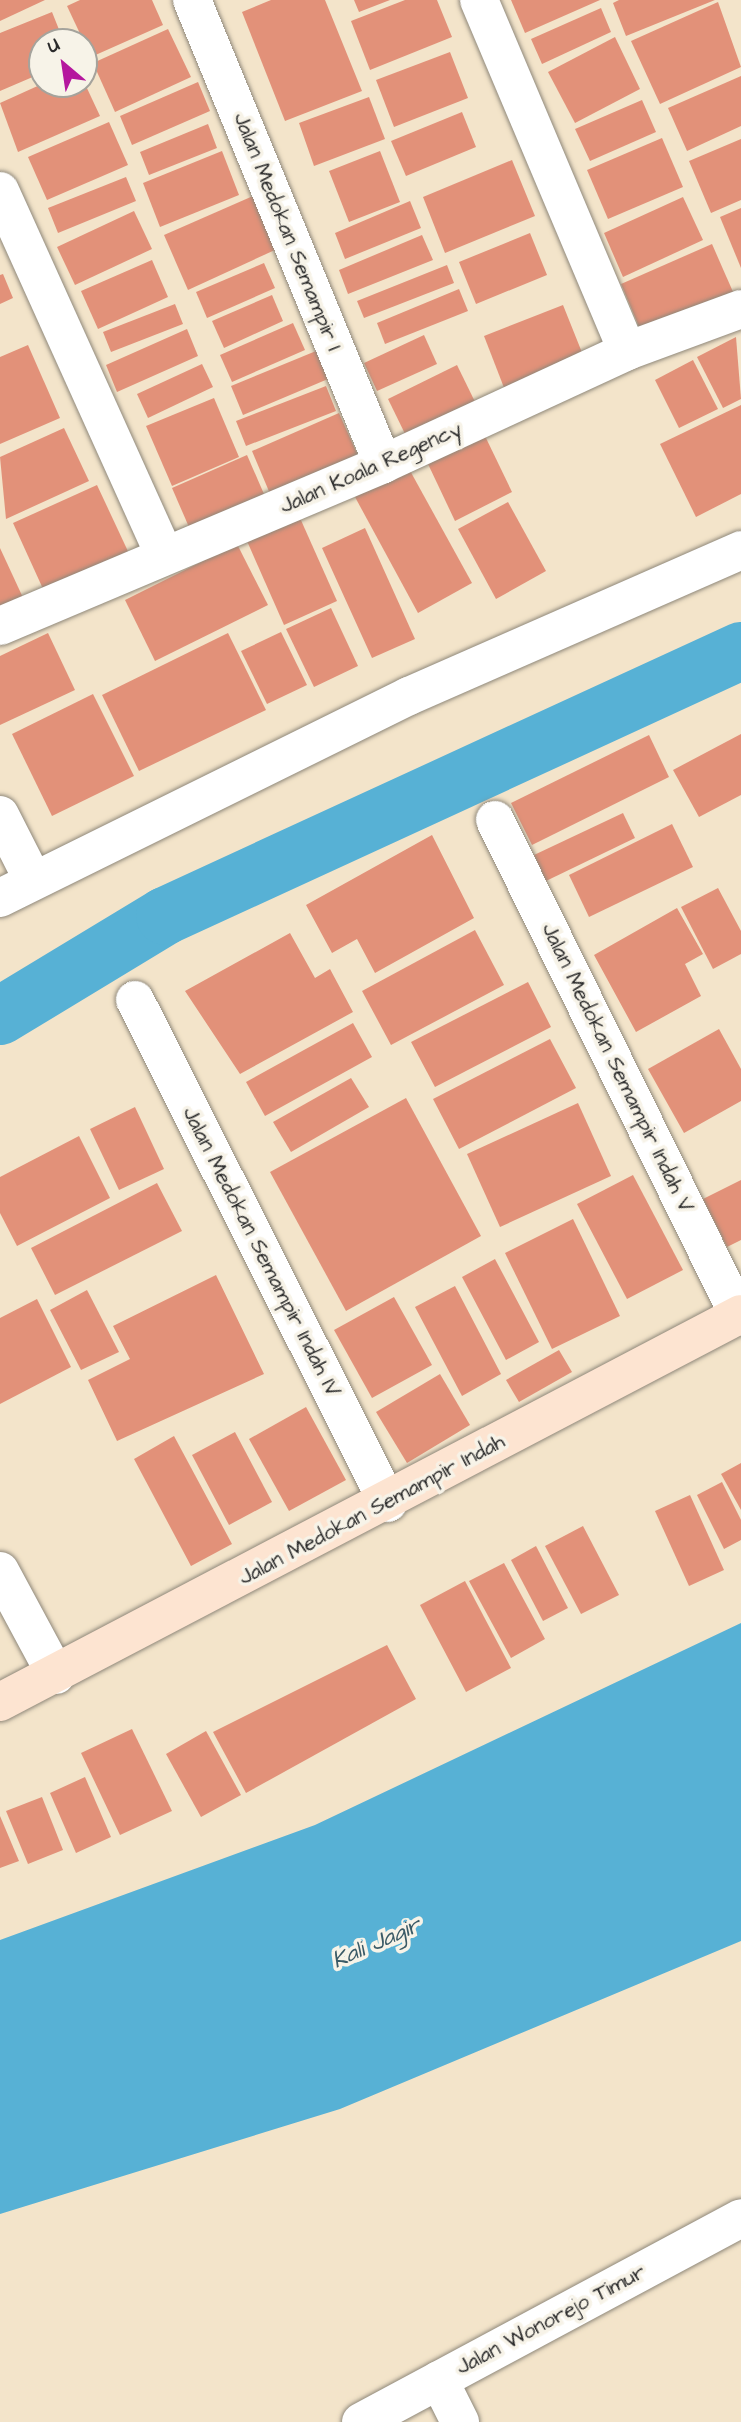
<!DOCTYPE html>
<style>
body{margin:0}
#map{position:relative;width:741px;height:2422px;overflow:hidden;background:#f3e4ca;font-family:"Architects Daughter",sans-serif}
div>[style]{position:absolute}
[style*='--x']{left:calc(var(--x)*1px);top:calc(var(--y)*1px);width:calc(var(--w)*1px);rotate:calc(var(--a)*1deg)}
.water>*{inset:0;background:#57b1d5}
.canal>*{height:58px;margin:-29px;padding:0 29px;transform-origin:29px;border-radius:29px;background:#57b1d5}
.building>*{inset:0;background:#e29179}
.roads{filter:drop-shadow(0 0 2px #8f887a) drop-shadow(0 0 2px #8f887a)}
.street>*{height:38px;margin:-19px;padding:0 19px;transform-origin:19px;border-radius:19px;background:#fff}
.secondary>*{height:38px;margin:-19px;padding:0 19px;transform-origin:19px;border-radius:19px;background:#fde4d1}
span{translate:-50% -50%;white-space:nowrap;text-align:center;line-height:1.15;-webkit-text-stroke:7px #f7f3e8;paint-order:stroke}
.street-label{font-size:21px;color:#2b2b2b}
.water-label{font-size:23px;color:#3a5a66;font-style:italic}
.north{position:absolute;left:28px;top:28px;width:70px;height:70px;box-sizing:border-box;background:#f7f3e8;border:2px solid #a5a39c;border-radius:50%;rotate:331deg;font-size:19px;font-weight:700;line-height:28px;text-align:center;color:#2b2b2b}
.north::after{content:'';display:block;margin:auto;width:24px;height:32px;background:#b5179e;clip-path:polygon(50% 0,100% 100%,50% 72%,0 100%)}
</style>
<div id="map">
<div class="water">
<i style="clip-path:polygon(741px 1623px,741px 1941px,340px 2109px,0 2214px,0 1940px,315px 1825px)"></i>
</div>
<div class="canal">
<i style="--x:0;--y:1016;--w:193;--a:-31.2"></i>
<i style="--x:165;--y:916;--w:634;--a:-24.71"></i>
</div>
<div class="building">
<i style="clip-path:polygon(0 0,45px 0,0 21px)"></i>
<i style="clip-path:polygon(80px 0,152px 0,163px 25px,91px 57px,67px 6px)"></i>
<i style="clip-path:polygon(271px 0,325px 0,362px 91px,285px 121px,242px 12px)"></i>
<i style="clip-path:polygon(354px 0,390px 0,359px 12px)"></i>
<i style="clip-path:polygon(405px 0,437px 0,452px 37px,370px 70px,351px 21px)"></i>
<i style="clip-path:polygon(511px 0,600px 0,525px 33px)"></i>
<i style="clip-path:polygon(619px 0,715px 0,626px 36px,613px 3px)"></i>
<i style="clip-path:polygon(718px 2px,741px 67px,660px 104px,631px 41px)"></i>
<i style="clip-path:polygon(601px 8px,611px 32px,542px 64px,531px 39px)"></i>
<i style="clip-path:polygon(52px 12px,64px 42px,42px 42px,42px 73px,0 91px,0 33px)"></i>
<i style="clip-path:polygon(168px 29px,191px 77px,115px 112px,93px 63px)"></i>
<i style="clip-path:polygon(615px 37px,640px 89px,575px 123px,548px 72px)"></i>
<i style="clip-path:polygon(450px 52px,468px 98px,394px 127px,376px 80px)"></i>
<i style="clip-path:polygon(741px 76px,741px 126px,687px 151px,668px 108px)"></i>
<i style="clip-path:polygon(198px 82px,210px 111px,132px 145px,120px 116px)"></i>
<i style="clip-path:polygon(42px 84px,85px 84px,100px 116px,18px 152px,0 103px)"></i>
<i style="clip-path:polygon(369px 97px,385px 139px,314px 166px,299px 123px)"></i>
<i style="clip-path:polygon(642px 100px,656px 132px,590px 161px,575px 129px)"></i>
<i style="clip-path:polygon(462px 112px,476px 147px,406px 176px,391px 141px)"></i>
<i style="clip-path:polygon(109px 122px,128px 165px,47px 200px,28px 157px)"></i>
<i style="clip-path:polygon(208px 124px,217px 148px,149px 175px,140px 152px)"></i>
<i style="clip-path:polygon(662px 138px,683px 187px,608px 219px,587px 170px)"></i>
<i style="clip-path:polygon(741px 139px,741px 200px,711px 213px,689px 161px)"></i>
<i style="clip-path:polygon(222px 151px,239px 195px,160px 227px,143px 183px)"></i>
<i style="clip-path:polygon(380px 151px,400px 202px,349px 222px,329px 171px)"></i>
<i style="clip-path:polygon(512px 160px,535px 216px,445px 253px,423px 197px)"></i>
<i style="clip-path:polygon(126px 177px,136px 201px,58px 233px,48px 208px)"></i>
<i style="clip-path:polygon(253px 196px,277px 249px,188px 290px,164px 235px)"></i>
<i style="clip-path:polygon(683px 197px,703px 240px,623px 277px,604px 233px)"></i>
<i style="clip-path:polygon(410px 201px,421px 228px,345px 259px,335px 233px)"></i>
<i style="clip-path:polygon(741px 208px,741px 268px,720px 217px)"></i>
<i style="clip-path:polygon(134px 211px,152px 249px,75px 285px,57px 247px)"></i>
<i style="clip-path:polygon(530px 233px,547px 275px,476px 304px,459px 262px)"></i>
<i style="clip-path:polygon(422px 235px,433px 260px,348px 294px,339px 270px)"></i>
<i style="clip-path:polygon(712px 244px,737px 301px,645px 341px,621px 284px)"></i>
<i style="clip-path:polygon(152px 260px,168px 297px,98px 329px,81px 291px)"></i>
<i style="clip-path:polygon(264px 263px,275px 288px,207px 318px,196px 292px)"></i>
<i style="clip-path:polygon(447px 265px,454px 283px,364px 318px,357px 301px)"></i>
<i style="clip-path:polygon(3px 274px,13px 298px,0 304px,0 275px)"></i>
<i style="clip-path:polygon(459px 289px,468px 311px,385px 344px,377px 323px)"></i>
<i style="clip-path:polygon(272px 295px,283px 321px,224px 348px,212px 321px)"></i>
<i style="clip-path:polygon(175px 304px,183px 324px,111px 352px,103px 332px)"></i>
<i style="clip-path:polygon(563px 305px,587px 365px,508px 398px,484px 336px)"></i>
<i style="clip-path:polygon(293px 323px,305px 350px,232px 382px,220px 355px)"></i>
<i style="clip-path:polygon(187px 329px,198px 356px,117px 392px,106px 365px)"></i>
<i style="clip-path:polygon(424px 335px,437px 364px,377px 391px,364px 363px)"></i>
<i style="clip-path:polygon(736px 337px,741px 399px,723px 408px,697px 357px)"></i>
<i style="clip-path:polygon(28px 345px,60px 418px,0 444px,0 357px)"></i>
<i style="clip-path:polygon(316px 351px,328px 379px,243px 415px,231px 386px)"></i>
<i style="clip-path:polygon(693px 360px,718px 409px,679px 428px,655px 380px)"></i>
<i style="clip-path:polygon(202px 364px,213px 387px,148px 418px,137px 394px)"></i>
<i style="clip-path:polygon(457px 365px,479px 410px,410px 444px,388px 399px)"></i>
<i style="clip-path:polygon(326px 386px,336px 411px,246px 446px,236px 421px)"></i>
<i style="clip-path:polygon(214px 398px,239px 457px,172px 486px,146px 426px)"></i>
<i style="clip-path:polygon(741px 405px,741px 494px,696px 517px,660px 444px)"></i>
<i style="clip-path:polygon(339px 413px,364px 469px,276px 508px,252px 451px)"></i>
<i style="clip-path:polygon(64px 428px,89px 481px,6px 519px,0 457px)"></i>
<i style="clip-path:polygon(485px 436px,512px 492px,455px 521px,428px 464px)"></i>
<i style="clip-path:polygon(247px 455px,267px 501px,192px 534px,172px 488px)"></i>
<i style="clip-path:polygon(408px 467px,472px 583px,418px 613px,355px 497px)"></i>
<i style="clip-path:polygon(97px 485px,133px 562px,49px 602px,13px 523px)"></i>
<i style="clip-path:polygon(508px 502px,546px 571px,496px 599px,458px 529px)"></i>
<i style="clip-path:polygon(300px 518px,337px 601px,284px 625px,247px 541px)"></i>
<i style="clip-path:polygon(365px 528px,415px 639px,372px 658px,322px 548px)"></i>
<i style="clip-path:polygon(237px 544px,268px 605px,155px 661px,125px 600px)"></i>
<i style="clip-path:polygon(0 548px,25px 602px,0 614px)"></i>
<i style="clip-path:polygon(331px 608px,358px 666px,314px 687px,286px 629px)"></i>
<i style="clip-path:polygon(281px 632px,307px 685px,267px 704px,241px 651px)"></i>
<i style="clip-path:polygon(48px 633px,75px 690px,0 725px,0 656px)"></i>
<i style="clip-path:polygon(228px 633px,266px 710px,139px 771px,102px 695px)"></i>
<i style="clip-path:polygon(93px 694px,134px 776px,52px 816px,12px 734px)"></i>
<i style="clip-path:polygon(741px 734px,741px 795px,699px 817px,673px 770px)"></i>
<i style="clip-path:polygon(649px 735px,669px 777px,532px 845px,511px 803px)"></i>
<i style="clip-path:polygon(623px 813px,635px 838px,546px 881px,534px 855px)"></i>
<i style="clip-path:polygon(672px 824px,693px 867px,589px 917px,569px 875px)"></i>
<i style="clip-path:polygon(432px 835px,474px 918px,375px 973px,357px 939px,332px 953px,306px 905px)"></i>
<i style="clip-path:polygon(718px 888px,741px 931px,741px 954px,713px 969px,681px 907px)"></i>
<i style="clip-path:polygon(677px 908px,703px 954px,685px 964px,701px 996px,636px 1032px,594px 955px)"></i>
<i style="clip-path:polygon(475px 930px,504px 985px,391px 1045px,362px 991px)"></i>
<i style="clip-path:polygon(290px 933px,315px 978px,330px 969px,353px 1012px,240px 1074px,185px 991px)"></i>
<i style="clip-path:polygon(528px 982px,551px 1027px,435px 1087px,411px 1042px)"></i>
<i style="clip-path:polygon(353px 1023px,372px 1057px,265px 1116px,246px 1082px)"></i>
<i style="clip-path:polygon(719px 1029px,741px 1069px,741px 1101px,684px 1133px,648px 1069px)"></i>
<i style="clip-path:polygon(550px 1039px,576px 1088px,459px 1149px,433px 1099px)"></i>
<i style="clip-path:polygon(351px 1078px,369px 1107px,291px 1152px,273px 1122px)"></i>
<i style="clip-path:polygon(406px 1098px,481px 1236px,346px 1311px,270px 1172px)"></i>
<i style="clip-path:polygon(578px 1103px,611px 1176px,500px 1227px,467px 1154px)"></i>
<i style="clip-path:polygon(135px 1107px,164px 1169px,119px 1190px,90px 1129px)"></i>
<i style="clip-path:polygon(79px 1136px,110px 1198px,17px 1246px,0 1213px,0 1177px)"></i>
<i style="clip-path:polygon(633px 1175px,683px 1270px,627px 1299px,577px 1204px)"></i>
<i style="clip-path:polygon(741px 1180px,741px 1240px,727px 1247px,703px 1199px)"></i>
<i style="clip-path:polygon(157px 1183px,182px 1231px,55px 1295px,31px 1248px)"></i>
<i style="clip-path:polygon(573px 1219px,620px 1316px,552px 1349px,505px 1253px)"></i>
<i style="clip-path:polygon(495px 1259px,539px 1342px,506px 1360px,462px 1277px)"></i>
<i style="clip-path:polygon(216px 1275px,264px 1374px,117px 1441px,88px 1380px,130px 1359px,113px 1326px)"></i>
<i style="clip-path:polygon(455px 1286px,501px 1374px,462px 1396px,415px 1307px)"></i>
<i style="clip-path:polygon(87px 1290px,119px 1352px,81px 1370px,50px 1310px)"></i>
<i style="clip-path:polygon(394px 1297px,432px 1365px,372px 1398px,334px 1330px)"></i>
<i style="clip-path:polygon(37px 1299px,71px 1367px,0 1404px,0 1318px)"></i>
<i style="clip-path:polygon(559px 1350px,572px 1372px,519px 1402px,506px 1380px)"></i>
<i style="clip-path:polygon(440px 1374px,470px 1425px,407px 1463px,376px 1412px)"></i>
<i style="clip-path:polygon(306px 1407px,346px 1480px,289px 1511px,249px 1439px)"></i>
<i style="clip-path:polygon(235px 1432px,272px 1502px,229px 1525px,192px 1455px)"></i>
<i style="clip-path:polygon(174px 1436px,232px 1544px,191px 1566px,134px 1459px)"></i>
<i style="clip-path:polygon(741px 1463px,741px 1510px,721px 1474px)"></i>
<i style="clip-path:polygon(722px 1482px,741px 1520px,741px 1540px,724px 1549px,697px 1495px)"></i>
<i style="clip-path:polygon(690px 1495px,724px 1570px,689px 1586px,655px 1511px)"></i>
<i style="clip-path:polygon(583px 1526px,619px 1595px,581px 1614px,545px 1546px)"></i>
<i style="clip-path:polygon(536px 1546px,568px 1608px,543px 1621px,511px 1560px)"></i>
<i style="clip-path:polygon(504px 1563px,545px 1639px,511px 1658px,469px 1581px)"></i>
<i style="clip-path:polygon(465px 1581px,511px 1668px,466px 1692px,420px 1605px)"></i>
<i style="clip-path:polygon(387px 1645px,416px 1699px,246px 1793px,213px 1732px)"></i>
<i style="clip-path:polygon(132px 1729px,172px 1811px,120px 1835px,81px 1753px)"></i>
<i style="clip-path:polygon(206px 1731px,241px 1795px,201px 1817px,166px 1754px)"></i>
<i style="clip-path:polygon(85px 1777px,111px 1837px,76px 1853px,50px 1793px)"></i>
<i style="clip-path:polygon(42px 1797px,63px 1850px,28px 1864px,6px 1811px)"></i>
<i style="clip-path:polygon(0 1816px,19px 1861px,0 1868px)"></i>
</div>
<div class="roads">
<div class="street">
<i style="--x:192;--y:0;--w:502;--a:67.63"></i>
<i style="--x:479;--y:0;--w:381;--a:67.1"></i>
<i style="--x:0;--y:191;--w:399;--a:65.7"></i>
<i style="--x:0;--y:626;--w:416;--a:-22.9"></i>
<i style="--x:383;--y:464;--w:269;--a:-24.8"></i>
<i style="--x:627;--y:351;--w:121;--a:-20.2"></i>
<i style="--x:0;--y:815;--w:71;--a:63.1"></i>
<i style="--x:495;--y:820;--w:553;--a:63.81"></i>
<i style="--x:0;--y:898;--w:456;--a:-26.3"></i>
<i style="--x:409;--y:696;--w:363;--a:-23.7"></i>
<i style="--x:135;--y:1000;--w:563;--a:63.3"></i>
<i style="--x:0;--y:1571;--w:118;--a:61.7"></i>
<i style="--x:439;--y:2380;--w:47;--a:63.4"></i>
<i style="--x:361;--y:2422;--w:431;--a:-28.2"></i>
</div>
<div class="secondary">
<i style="--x:0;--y:1702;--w:836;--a:-27.64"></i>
</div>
</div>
<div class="street-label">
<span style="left:287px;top:232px;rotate:68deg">Jalan Medokan Semampir I</span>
<span style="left:371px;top:468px;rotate:-24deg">Jalan Koala Regency</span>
<span style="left:617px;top:1068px;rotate:64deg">Jalan Medokan Semampir Indah V</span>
<span style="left:261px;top:1252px;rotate:63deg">Jalan Medokan Semampir Indah IV</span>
<span style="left:372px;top:1510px;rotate:-28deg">Jalan Medokan Semampir Indah</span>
<span style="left:551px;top:2320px;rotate:-28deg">Jalan Wonorejo Timur</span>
</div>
<div class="water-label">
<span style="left:376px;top:1943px;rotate:-24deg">Kali Jagir</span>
</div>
<div class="north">U</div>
</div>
